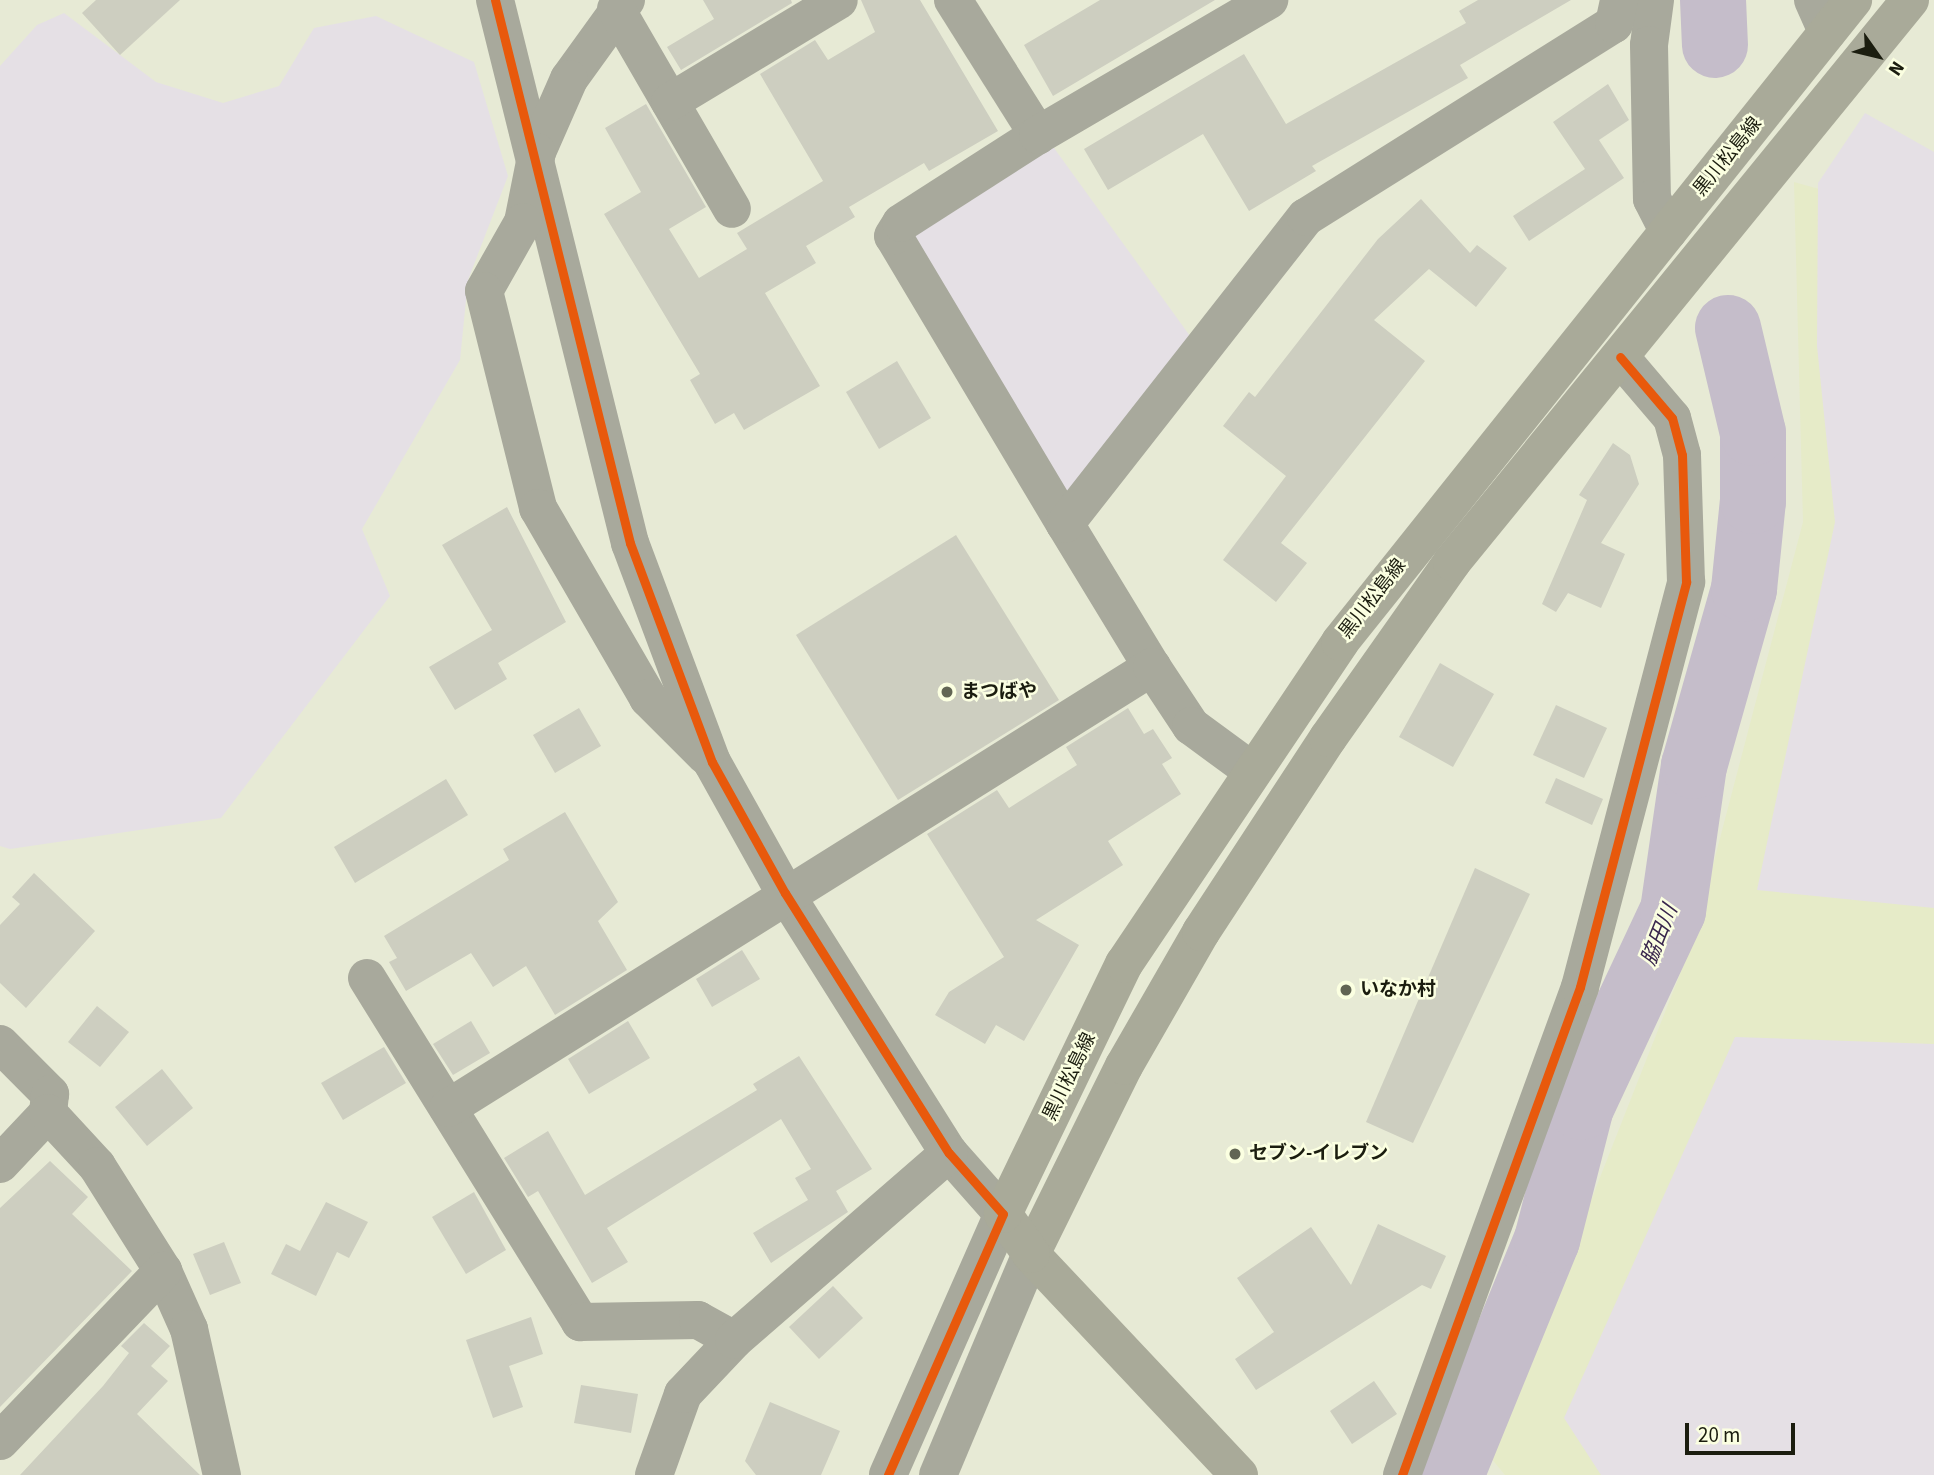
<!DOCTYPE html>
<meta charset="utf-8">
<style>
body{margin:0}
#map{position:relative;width:1934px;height:1475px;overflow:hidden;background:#e7ead5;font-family:"Source Sans 3","Noto Sans JP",sans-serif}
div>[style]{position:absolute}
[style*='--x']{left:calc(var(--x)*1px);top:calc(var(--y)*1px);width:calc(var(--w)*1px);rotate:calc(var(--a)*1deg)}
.built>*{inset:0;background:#e6ebc8}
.green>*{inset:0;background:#e5e0e5}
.river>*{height:66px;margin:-33px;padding:0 33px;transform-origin:33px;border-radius:33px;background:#c5bdca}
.building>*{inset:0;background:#cdcec0}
.minor>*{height:38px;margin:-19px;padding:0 19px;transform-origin:19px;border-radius:19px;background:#a8a99c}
.major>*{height:38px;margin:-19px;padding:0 19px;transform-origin:19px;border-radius:19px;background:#a9aa99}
.cycleway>*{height:9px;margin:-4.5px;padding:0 4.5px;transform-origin:4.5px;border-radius:4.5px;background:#e8590c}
.dots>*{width:19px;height:19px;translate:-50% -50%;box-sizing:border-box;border:4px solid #fbffe1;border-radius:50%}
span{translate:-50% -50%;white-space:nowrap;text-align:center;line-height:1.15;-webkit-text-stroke:5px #fbffe1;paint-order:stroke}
.street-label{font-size:19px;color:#1b1d0f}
.poi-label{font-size:19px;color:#1b1d0f;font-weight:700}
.left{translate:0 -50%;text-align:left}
.water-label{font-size:21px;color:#39264d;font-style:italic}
.north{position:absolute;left:1843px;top:21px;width:70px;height:70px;-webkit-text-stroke:5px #fbffe1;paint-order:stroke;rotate:124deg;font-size:19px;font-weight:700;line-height:28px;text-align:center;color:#1b1d0f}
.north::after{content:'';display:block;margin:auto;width:24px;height:32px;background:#1b1d0f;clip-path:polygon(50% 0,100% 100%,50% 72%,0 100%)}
.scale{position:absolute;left:1685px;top:1423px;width:110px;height:32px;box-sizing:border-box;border:4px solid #1b1d0f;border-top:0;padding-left:9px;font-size:21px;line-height:24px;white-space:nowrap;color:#1b1d0f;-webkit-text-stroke:5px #fbffe1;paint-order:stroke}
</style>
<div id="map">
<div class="built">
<i style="clip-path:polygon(1794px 182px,1934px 221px,1934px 1475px,1505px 1475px,1490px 1457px,1693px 941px,1803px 522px)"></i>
</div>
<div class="green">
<i style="clip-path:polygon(64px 13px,156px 82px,223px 103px,279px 86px,314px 28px,376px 16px,474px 62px,508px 176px,468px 280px,460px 360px,362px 529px,390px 596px,221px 818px,10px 849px,0 846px,0 66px,37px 25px)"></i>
<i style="clip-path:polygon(1865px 113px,1934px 152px,1934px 908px,1757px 890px,1835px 522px,1817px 346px,1818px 183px)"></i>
<i style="clip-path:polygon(1049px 141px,1190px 336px,1067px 500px,907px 235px)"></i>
<i style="clip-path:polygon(1735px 1037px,1934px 1044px,1934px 1475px,1601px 1475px,1564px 1418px)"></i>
</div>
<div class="river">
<i style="--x:1713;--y:0;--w:45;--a:87.5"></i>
<i style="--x:1451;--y:1475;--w:254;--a:-67.8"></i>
<i style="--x:1547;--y:1240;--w:137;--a:-75.7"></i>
<i style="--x:1581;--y:1107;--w:217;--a:-64.9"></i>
<i style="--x:1673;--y:911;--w:147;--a:-81.8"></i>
<i style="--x:1694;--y:766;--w:184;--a:-74.2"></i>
<i style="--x:1744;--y:589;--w:88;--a:-84.2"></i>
<i style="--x:1753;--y:501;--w:68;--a:-90"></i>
<i style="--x:1753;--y:433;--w:108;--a:-103.4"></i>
</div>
<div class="building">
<i style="clip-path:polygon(96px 0,180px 0,120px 55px,82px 13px)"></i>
<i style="clip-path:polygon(703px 0,791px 0,792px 3px,681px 70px,667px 47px,714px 19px)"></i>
<i style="clip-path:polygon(861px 0,920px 0,998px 131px,929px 171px,924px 163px,849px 207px,855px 217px,806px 246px,816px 263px,765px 293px,820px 386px,744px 430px,734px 413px,715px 424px,690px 380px,700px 374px,604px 214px,641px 192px,605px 128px,646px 104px,706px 207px,669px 229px,699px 278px,747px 249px,737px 233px,823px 181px,760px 74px,815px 40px,828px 60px,875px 32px)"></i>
<i style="clip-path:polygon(1100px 0,1215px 0,1053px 96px,1024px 45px)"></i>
<i style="clip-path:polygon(1478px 0,1571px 0,1460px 65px,1468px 78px,1312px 166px,1316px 171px,1249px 211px,1203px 134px,1108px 190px,1084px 149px,1244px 54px,1286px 124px,1466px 23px,1459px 11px)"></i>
<i style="clip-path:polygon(1608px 84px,1629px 120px,1599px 140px,1624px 178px,1529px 241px,1513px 216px,1585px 169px,1553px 122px)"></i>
<i style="clip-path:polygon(1421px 199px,1470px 253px,1477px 245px,1507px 268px,1476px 307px,1429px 269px,1374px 320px,1425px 361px,1281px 543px,1307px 563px,1276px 602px,1223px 560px,1286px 476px,1223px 426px,1249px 392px,1255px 397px,1378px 239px)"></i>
<i style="clip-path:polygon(897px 361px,931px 418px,879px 449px,846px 392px)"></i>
<i style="clip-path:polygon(1613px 443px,1630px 455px,1639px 484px,1601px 543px,1625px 554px,1601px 608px,1568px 593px,1556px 612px,1542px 604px,1587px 500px,1579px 495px)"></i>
<i style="clip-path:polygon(507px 507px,566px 622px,498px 663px,507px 679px,455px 710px,429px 667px,492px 630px,442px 545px)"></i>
<i style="clip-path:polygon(956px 535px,1059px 700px,898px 800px,796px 635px)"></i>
<i style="clip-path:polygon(1440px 663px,1494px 694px,1453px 767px,1399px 737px)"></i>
<i style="clip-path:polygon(1556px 705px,1607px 728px,1584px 778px,1533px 755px)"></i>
<i style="clip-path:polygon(579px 708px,601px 746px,555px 773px,533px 735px)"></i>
<i style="clip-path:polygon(1128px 708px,1144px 734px,1153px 729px,1172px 758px,1162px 764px,1181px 794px,1108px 841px,1123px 865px,1036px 920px,1079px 945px,1024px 1041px,996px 1025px,985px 1044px,935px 1015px,949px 992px,1004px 957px,927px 834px,997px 790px,1009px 808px,1077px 765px,1066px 747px)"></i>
<i style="clip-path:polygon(1556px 778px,1603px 799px,1592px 825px,1545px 803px)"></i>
<i style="clip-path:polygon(446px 779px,468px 815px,355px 883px,334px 847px)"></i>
<i style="clip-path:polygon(565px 812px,618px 902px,598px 921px,627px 970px,555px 1015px,526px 966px,493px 987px,471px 953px,406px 991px,389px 962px,397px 958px,384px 936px,509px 860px,503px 849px)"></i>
<i style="clip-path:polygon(1475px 868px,1530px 894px,1413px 1143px,1366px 1122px)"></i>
<i style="clip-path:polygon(34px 873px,95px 931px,26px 1008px,0 983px,0 925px,20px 904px,12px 897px)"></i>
<i style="clip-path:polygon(742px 950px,760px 979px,712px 1007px,696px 979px)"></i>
<i style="clip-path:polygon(97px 1006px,129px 1032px,100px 1067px,68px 1042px)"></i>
<i style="clip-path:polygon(471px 1021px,490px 1053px,453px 1075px,433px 1044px)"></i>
<i style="clip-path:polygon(628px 1021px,650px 1058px,589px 1094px,568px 1059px)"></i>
<i style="clip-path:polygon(384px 1047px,406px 1083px,343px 1120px,321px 1083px)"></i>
<i style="clip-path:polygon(799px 1056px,872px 1169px,836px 1191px,848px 1212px,771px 1263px,753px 1233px,808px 1200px,795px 1178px,811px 1169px,781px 1119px,607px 1228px,628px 1262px,592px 1283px,538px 1191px,528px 1197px,504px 1158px,548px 1131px,585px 1195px,757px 1090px,753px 1084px)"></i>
<i style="clip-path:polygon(162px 1069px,193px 1108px,147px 1146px,115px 1107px)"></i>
<i style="clip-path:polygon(50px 1161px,88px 1197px,72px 1214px,132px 1271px,0 1407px,0 1208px)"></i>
<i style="clip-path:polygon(474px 1192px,506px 1250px,466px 1274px,432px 1217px)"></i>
<i style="clip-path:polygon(326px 1202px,368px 1222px,349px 1258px,337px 1252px,316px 1296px,271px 1274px,286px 1244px,300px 1251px)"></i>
<i style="clip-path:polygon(1378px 1224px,1446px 1256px,1431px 1289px,1422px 1285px,1256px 1390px,1235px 1359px,1274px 1332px,1237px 1278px,1311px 1227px,1351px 1285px)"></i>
<i style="clip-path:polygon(224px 1242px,241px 1283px,210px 1295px,193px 1254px)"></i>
<i style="clip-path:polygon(833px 1286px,863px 1318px,819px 1359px,789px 1327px)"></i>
<i style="clip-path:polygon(531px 1317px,543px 1354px,509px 1366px,523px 1407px,493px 1418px,466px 1340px)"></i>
<i style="clip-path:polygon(144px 1323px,170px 1346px,151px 1366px,168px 1381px,137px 1414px,200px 1475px,20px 1475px,103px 1386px,129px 1353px,121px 1346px)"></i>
<i style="clip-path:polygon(1374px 1381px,1397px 1414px,1352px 1444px,1330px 1411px)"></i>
<i style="clip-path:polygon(581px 1385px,638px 1394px,631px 1433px,574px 1423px)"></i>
<i style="clip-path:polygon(770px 1402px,840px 1431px,821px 1475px,756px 1475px,745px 1461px)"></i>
</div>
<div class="minor">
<i style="--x:495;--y:0;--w:560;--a:76.04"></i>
<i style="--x:630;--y:543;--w:234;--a:69.5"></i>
<i style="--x:712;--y:762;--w:150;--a:60.9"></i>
<i style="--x:785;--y:893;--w:307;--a:57.8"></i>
<i style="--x:949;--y:1153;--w:81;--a:48.5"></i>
<i style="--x:1003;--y:1214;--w:285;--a:113.8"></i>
<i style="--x:626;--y:0;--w:97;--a:125.8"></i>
<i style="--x:569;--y:79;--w:80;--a:113.7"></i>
<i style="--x:537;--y:152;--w:71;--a:101.3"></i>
<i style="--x:523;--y:222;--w:79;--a:119.5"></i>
<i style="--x:484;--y:291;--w:224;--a:76"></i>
<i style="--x:538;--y:508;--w:220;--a:59.9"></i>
<i style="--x:648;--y:698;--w:81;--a:45"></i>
<i style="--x:953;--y:0;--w:160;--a:57.8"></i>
<i style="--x:1655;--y:0;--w:45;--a:97.6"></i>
<i style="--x:1649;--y:45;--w:154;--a:88.9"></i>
<i style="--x:1652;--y:199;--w:36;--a:63"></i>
<i style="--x:1813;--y:0;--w:35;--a:66"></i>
<i style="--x:616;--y:9;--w:231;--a:59.9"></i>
<i style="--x:670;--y:102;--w:197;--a:-31.1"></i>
<i style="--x:1065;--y:524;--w:335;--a:-120.8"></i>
<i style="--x:893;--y:236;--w:15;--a:-58"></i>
<i style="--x:901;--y:223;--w:163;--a:-32.7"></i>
<i style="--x:1038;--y:135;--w:268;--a:-30.3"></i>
<i style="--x:1152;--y:667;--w:167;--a:-121.3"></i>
<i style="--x:1065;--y:524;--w:390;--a:-51.9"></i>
<i style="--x:1306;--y:217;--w:363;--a:-32.1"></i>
<i style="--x:1614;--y:24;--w:25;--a:-78"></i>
<i style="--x:367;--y:978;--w:405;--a:58.2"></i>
<i style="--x:580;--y:1322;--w:118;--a:-1"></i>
<i style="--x:698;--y:1320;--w:41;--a:29.1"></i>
<i style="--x:0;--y:1044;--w:71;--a:45"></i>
<i style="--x:50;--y:1094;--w:19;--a:96"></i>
<i style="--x:48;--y:1113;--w:70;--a:133.3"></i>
<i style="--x:448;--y:1108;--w:831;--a:-32.06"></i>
<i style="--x:1152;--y:667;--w:71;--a:56.5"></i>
<i style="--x:1191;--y:726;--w:74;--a:36.3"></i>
<i style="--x:48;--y:1113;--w:72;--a:47.2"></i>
<i style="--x:97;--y:1166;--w:124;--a:57.8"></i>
<i style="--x:163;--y:1271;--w:64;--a:65.9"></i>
<i style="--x:189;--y:1329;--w:150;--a:77.3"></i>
<i style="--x:0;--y:1441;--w:236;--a:-46.2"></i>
<i style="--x:654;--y:1475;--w:86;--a:-70.3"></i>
<i style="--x:683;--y:1394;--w:74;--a:-46.6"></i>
<i style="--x:734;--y:1340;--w:285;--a:-41"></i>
<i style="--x:938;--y:1475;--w:240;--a:-67.2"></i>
<i style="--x:1402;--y:1475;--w:519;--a:-69.96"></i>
<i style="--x:1580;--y:987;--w:419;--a:-75.3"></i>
<i style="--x:1686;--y:582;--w:127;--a:-91.8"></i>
<i style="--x:1682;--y:455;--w:38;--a:-105"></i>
<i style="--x:1672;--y:418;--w:80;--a:-130.4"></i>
</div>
<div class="major">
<i style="--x:1031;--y:1254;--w:210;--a:-63.7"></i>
<i style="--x:1124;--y:1066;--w:155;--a:-60.1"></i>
<i style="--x:1201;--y:932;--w:232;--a:-56.8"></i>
<i style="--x:1328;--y:738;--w:215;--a:-54.8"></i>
<i style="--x:1452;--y:562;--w:725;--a:-50.82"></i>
<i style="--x:1239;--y:1475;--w:303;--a:-133.3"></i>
<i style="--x:1031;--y:1254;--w:49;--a:-125"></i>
<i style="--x:1003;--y:1214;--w:278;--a:-64.2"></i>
<i style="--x:1124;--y:964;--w:388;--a:-56.1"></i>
<i style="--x:1340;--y:642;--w:822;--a:-51.37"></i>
</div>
<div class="cycleway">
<i style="--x:495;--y:0;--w:560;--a:76.04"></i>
<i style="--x:630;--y:543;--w:234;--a:69.5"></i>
<i style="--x:712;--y:762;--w:150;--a:60.9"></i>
<i style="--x:785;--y:893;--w:307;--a:57.8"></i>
<i style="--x:949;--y:1153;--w:81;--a:48.5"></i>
<i style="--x:1003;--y:1214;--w:285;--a:113.8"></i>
<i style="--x:1402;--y:1475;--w:519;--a:-69.96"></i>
<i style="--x:1580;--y:987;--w:419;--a:-75.3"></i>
<i style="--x:1686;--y:582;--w:127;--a:-91.8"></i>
<i style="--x:1682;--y:455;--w:38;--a:-105"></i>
<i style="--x:1672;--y:418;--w:80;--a:-130.4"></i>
</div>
<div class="dots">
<i style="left:947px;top:692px;background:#626554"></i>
<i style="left:1346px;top:990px;background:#626554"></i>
<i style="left:1235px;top:1154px;background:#626554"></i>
</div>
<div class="street-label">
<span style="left:1728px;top:157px;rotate:-51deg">黒川松島線</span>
<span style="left:1373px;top:599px;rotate:-52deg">黒川松島線</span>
<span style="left:1070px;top:1077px;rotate:-64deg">黒川松島線</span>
</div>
<div class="poi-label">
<span class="left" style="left:961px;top:692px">まつばや</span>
<span class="left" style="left:1360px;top:990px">いなか村</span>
<span class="left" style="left:1249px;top:1154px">セブン-イレブン</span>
</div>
<div class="water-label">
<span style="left:1659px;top:935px;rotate:-68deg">脇田川</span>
</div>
<div class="north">N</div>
<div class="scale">20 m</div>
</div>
